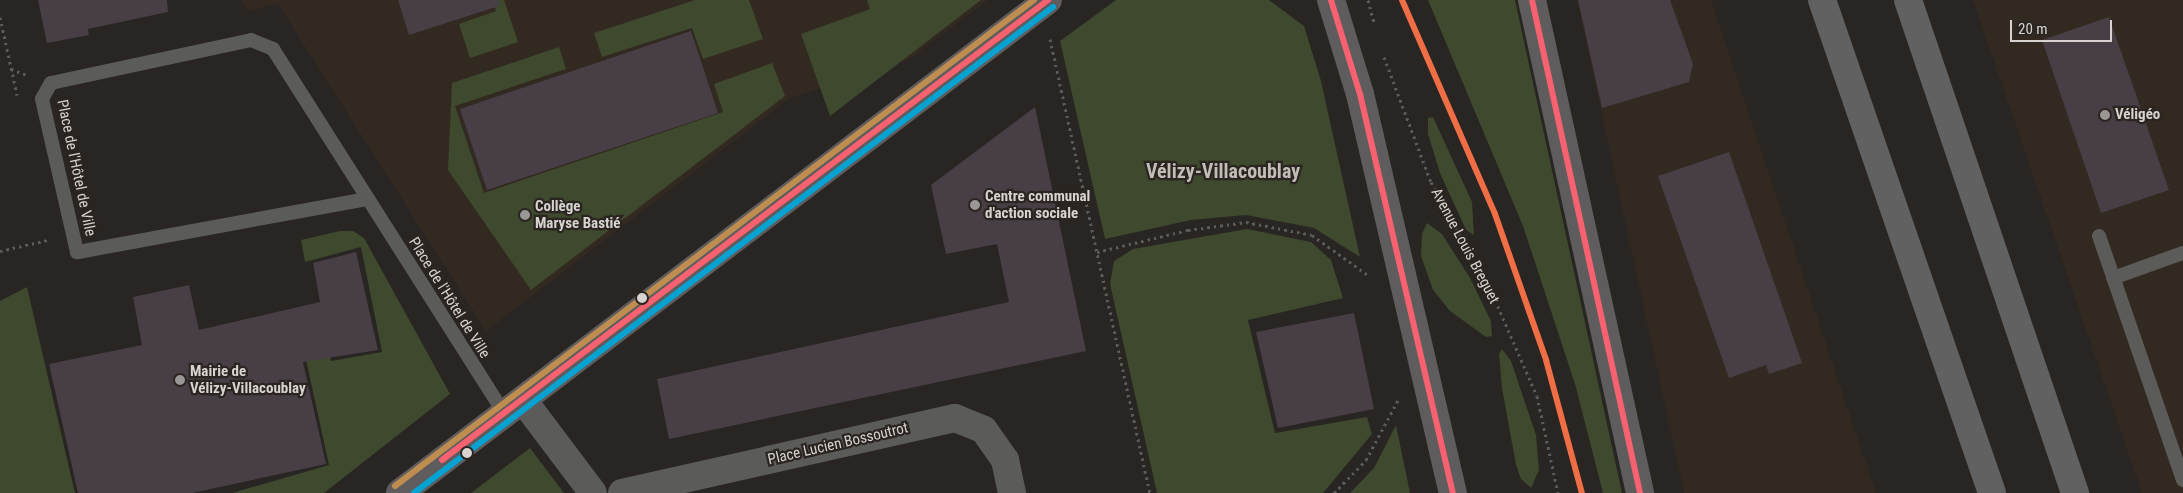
<!DOCTYPE html>
<meta charset="utf-8">
<style>
body{margin:0}
#map{position:relative;width:2183px;height:493px;overflow:hidden;background:#282523;font-family:"Roboto Condensed",sans-serif}
div>[style]{position:absolute}
[style*='--x']{left:calc(var(--x)*1px);top:calc(var(--y)*1px);width:calc(var(--w)*1px);rotate:calc(var(--a)*1deg)}
.built>*{inset:0;background:#322921}
.green>*{inset:0;background:#3e492d}
.building>*{inset:0;background:#473f45}
.path>*{height:3px;margin-top:-1.5px;transform-origin:0;background:repeating-linear-gradient(90deg,#5b5b5a 0 2.5px,transparent 0 6.5px)}
.lane>*{height:14px;margin:-7px;padding:0 7px;transform-origin:7px;border-radius:7px;background:#5b5b5a}
.street>*{height:28px;margin:-14px;padding:0 14px;transform-origin:14px;border-radius:14px;background:#5b5b5a}
.secondary>*{height:28px;margin:-14px;padding:0 14px;transform-origin:14px;border-radius:14px;background:#5e5c5d}
.highway>*{height:28px;margin:-14px;padding:0 14px;transform-origin:14px;border-radius:14px;background:#626161}
.bus-1>*{height:6px;margin:-3px;padding:0 3px;transform-origin:3px;border-radius:3px;background:#f86170}
.bus-2>*{height:6px;margin:-3px;padding:0 3px;transform-origin:3px;border-radius:3px;background:#06a2d1}
.bus-3>*{height:6px;margin:-3px;padding:0 3px;transform-origin:3px;border-radius:3px;background:#bf8d4f}
.tram-1>*{height:6px;margin:-3px;padding:0 3px;transform-origin:3px;border-radius:3px;background:#f06e46}
.dots>*{width:14px;height:14px;translate:-50% -50%;box-sizing:border-box;border:2px solid #2a2521;border-radius:50%}
span{translate:-50% -50%;white-space:nowrap;text-align:center;line-height:1.15;-webkit-text-stroke:4.5px #2a2521;paint-order:stroke}
.poi-label{font-size:15px;color:#d6d3d0;font-weight:700}
.left{translate:0 -50%;text-align:left}
.street-label{font-size:15px;color:#d6d3d0}
.district-label{font-size:20px;color:#c3bdb7;font-weight:700}
.scale{position:absolute;left:2010px;top:20px;width:102px;height:22px;box-sizing:border-box;border:2px solid #d6d3d0;border-top:0;padding-left:6px;font-size:15px;line-height:18px;white-space:nowrap;color:#d6d3d0;-webkit-text-stroke:4px #2a2521;paint-order:stroke}
</style>
<div id="map">
<div class="built">
<i style="clip-path:polygon(241px 0,988px 0,908px 60px,790px 98px,486px 331px,278px 4px,248px 11px)"></i>
<i style="clip-path:polygon(1577px 0,1711px 0,1876px 493px,1684px 493px)"></i>
<i style="clip-path:polygon(1973px 0,2183px 0,2183px 493px,2142px 493px)"></i>
</div>
<div class="green">
<i style="clip-path:polygon(493px 0,504px 0,518px 42px,470px 58px,459px 24px,496px 11px)"></i>
<i style="clip-path:polygon(695px 0,749px 0,763px 39px,703px 59px,692px 28px,602px 57px,594px 33px)"></i>
<i style="clip-path:polygon(867px 0,981px 0,830px 116px,801px 34px,870px 9px)"></i>
<i style="clip-path:polygon(1116px 0,1269px 0,1304px 26px,1321px 81px,1360px 257px,1314px 228px,1246px 215px,1191px 220px,1105px 239px,1060px 41px)"></i>
<i style="clip-path:polygon(1428px 0,1515px 0,1622px 493px,1603px 493px,1575px 384px,1523px 226px)"></i>
<i style="clip-path:polygon(559px 47px,566px 69px,455px 106px,484px 193px,723px 112px,714px 84px,772px 63px,785px 96px,531px 290px,448px 170px,452px 83px)"></i>
<i style="clip-path:polygon(1433px 117px,1472px 202px,1474px 235px,1466px 230px,1440px 173px,1428px 134px,1428px 118px)"></i>
<i style="clip-path:polygon(1427px 223px,1442px 234px,1470px 278px,1491px 321px,1492px 336px,1486px 337px,1450px 311px,1433px 290px,1421px 256px,1422px 234px)"></i>
<i style="clip-path:polygon(1247px 229px,1311px 242px,1331px 260px,1343px 298px,1248px 320px,1275px 433px,1367px 417px,1372px 434px,1323px 493px,1157px 493px,1110px 284px,1114px 261px,1133px 249px)"></i>
<i style="clip-path:polygon(340px 231px,353px 231px,364px 238px,450px 394px,324px 493px,232px 493px,329px 465px,303px 346px,327px 340px,331px 361px,382px 352px,361px 247px,305px 262px,301px 240px)"></i>
<i style="clip-path:polygon(27px 287px,75px 493px,0 493px,0 301px)"></i>
<i style="clip-path:polygon(1502px 349px,1511px 361px,1536px 435px,1539px 470px,1531px 488px,1521px 479px,1516px 465px,1502px 388px,1499px 354px)"></i>
<i style="clip-path:polygon(1396px 425px,1410px 493px,1350px 493px,1374px 468px)"></i>
<i style="clip-path:polygon(530px 448px,564px 493px,471px 493px)"></i>
</div>
<div class="building">
<i style="clip-path:polygon(38px 0,167px 0,168px 12px,88px 29px,89px 35px,47px 43px)"></i>
<i style="clip-path:polygon(398px 0,498px 0,499px 6px,409px 35px)"></i>
<i style="clip-path:polygon(1578px 0,1670px 0,1693px 64px,1689px 82px,1602px 108px)"></i>
<i style="clip-path:polygon(2109px 17px,2169px 190px,2101px 213px,2042px 40px)"></i>
<i style="clip-path:polygon(691px 31px,718px 113px,487px 190px,460px 109px)"></i>
<i style="clip-path:polygon(1035px 107px,1086px 351px,669px 439px,657px 379px,1009px 302px,997px 244px,946px 254px,931px 185px)"></i>
<i style="clip-path:polygon(1729px 152px,1802px 363px,1769px 374px,1766px 365px,1729px 378px,1658px 176px)"></i>
<i style="clip-path:polygon(356px 252px,378px 350px,303px 362px,326px 464px,192px 493px,78px 493px,49px 364px,142px 345px,133px 297px,189px 285px,199px 330px,320px 302px,313px 263px)"></i>
<i style="clip-path:polygon(1354px 313px,1374px 409px,1278px 428px,1256px 332px)"></i>
</div>
<div class="path">
<i style="--x:1368;--y:0;--w:23;--a:75"></i>
<i style="--x:0;--y:17;--w:80;--a:77.7"></i>
<i style="--x:1050;--y:39;--w:465;--a:77.6"></i>
<i style="--x:1384;--y:57;--w:134;--a:69.4"></i>
<i style="--x:1431;--y:182;--w:134;--a:61.5"></i>
<i style="--x:1495;--y:300;--w:105;--a:66.4"></i>
<i style="--x:1537;--y:396;--w:99;--a:77.8"></i>
<i style="--x:11;--y:69;--w:17;--a:21"></i>
<i style="--x:0;--y:251;--w:49;--a:-12.9"></i>
<i style="--x:1097;--y:252;--w:94;--a:-13.6"></i>
<i style="--x:1188;--y:230;--w:59;--a:-7.9"></i>
<i style="--x:1246;--y:222;--w:67;--a:11.1"></i>
<i style="--x:1312;--y:235;--w:70;--a:35.7"></i>
<i style="--x:1334;--y:493;--w:46;--a:-45.9"></i>
<i style="--x:1366;--y:460;--w:68;--a:-61.9"></i>
</div>
<div class="lane">
<i style="--x:367;--y:199;--w:295;--a:169.6"></i>
<i style="--x:77;--y:252;--w:157;--a:-102.9"></i>
<i style="--x:42;--y:99;--w:18;--a:-61"></i>
<i style="--x:51;--y:83;--w:205;--a:-12.1"></i>
<i style="--x:251;--y:40;--w:24;--a:22"></i>
<i style="--x:273;--y:49;--w:432;--a:57.6"></i>
<i style="--x:2099;--y:236;--w:258;--a:71"></i>
<i style="--x:2113;--y:278;--w:74;--a:-19.7"></i>
</div>
<div class="street">
<i style="--x:523;--y:400;--w:116;--a:53"></i>
<i style="--x:622;--y:493;--w:341;--a:-12.7"></i>
<i style="--x:955;--y:418;--w:31;--a:22"></i>
<i style="--x:984;--y:430;--w:37;--a:55"></i>
<i style="--x:1005;--y:460;--w:34;--a:78"></i>
</div>
<div class="secondary">
<i style="--x:1331;--y:0;--w:98;--a:72.9"></i>
<i style="--x:1360;--y:94;--w:410;--a:76.9"></i>
<i style="--x:1532;--y:0;--w:505;--a:77.64"></i>
<i style="--x:400;--y:493;--w:814;--a:-37.26"></i>
</div>
<div class="highway">
<i style="--x:1822;--y:0;--w:521;--a:70.97"></i>
<i style="--x:1908;--y:0;--w:521;--a:71.29"></i>
</div>
<div class="bus-1">
<i style="--x:1331;--y:0;--w:98;--a:72.9"></i>
<i style="--x:1360;--y:94;--w:410;--a:76.9"></i>
<i style="--x:1532;--y:0;--w:505;--a:77.64"></i>
<i style="--x:442;--y:460;--w:761;--a:-37.2"></i>
</div>
<div class="bus-2">
<i style="--x:414;--y:493;--w:803;--a:-37.26"></i>
</div>
<div class="bus-3">
<i style="--x:395;--y:486;--w:803;--a:-37.26"></i>
</div>
<div class="tram-1">
<i style="--x:1402;--y:0;--w:233;--a:66.5"></i>
<i style="--x:1495;--y:214;--w:155;--a:70.7"></i>
<i style="--x:1546;--y:360;--w:138;--a:74.9"></i>
</div>
<div class="dots">
<i style="left:2105px;top:115px;background:#999693"></i>
<i style="left:975px;top:205px;background:#999693"></i>
<i style="left:525px;top:215px;background:#999693"></i>
<i style="left:642px;top:298px;background:#d6d3d0"></i>
<i style="left:180px;top:380px;background:#999693"></i>
<i style="left:467px;top:453px;background:#d6d3d0"></i>
</div>
<div class="poi-label">
<span class="left" style="left:2115px;top:115px">Véligéo</span>
<span class="left" style="left:985px;top:205px">Centre communal<br>d'action sociale</span>
<span class="left" style="left:535px;top:215px">Collège<br>Maryse Bastié</span>
<span class="left" style="left:190px;top:380px">Mairie de<br>Vélizy-Villacoublay</span>
</div>
<div class="street-label">
<span style="left:76px;top:168px;rotate:78deg">Place de l'Hôtel de Ville</span>
<span style="left:1465px;top:246px;rotate:62deg">Avenue Louis Breguet</span>
<span style="left:449px;top:298px;rotate:58deg">Place de l'Hôtel de Ville</span>
<span style="left:838px;top:444px;rotate:-13deg">Place Lucien Bossoutrot</span>
</div>
<div class="district-label">
<span style="left:1223px;top:171px">Vélizy-Villacoublay</span>
</div>
<div class="scale">20 m</div>
</div>
